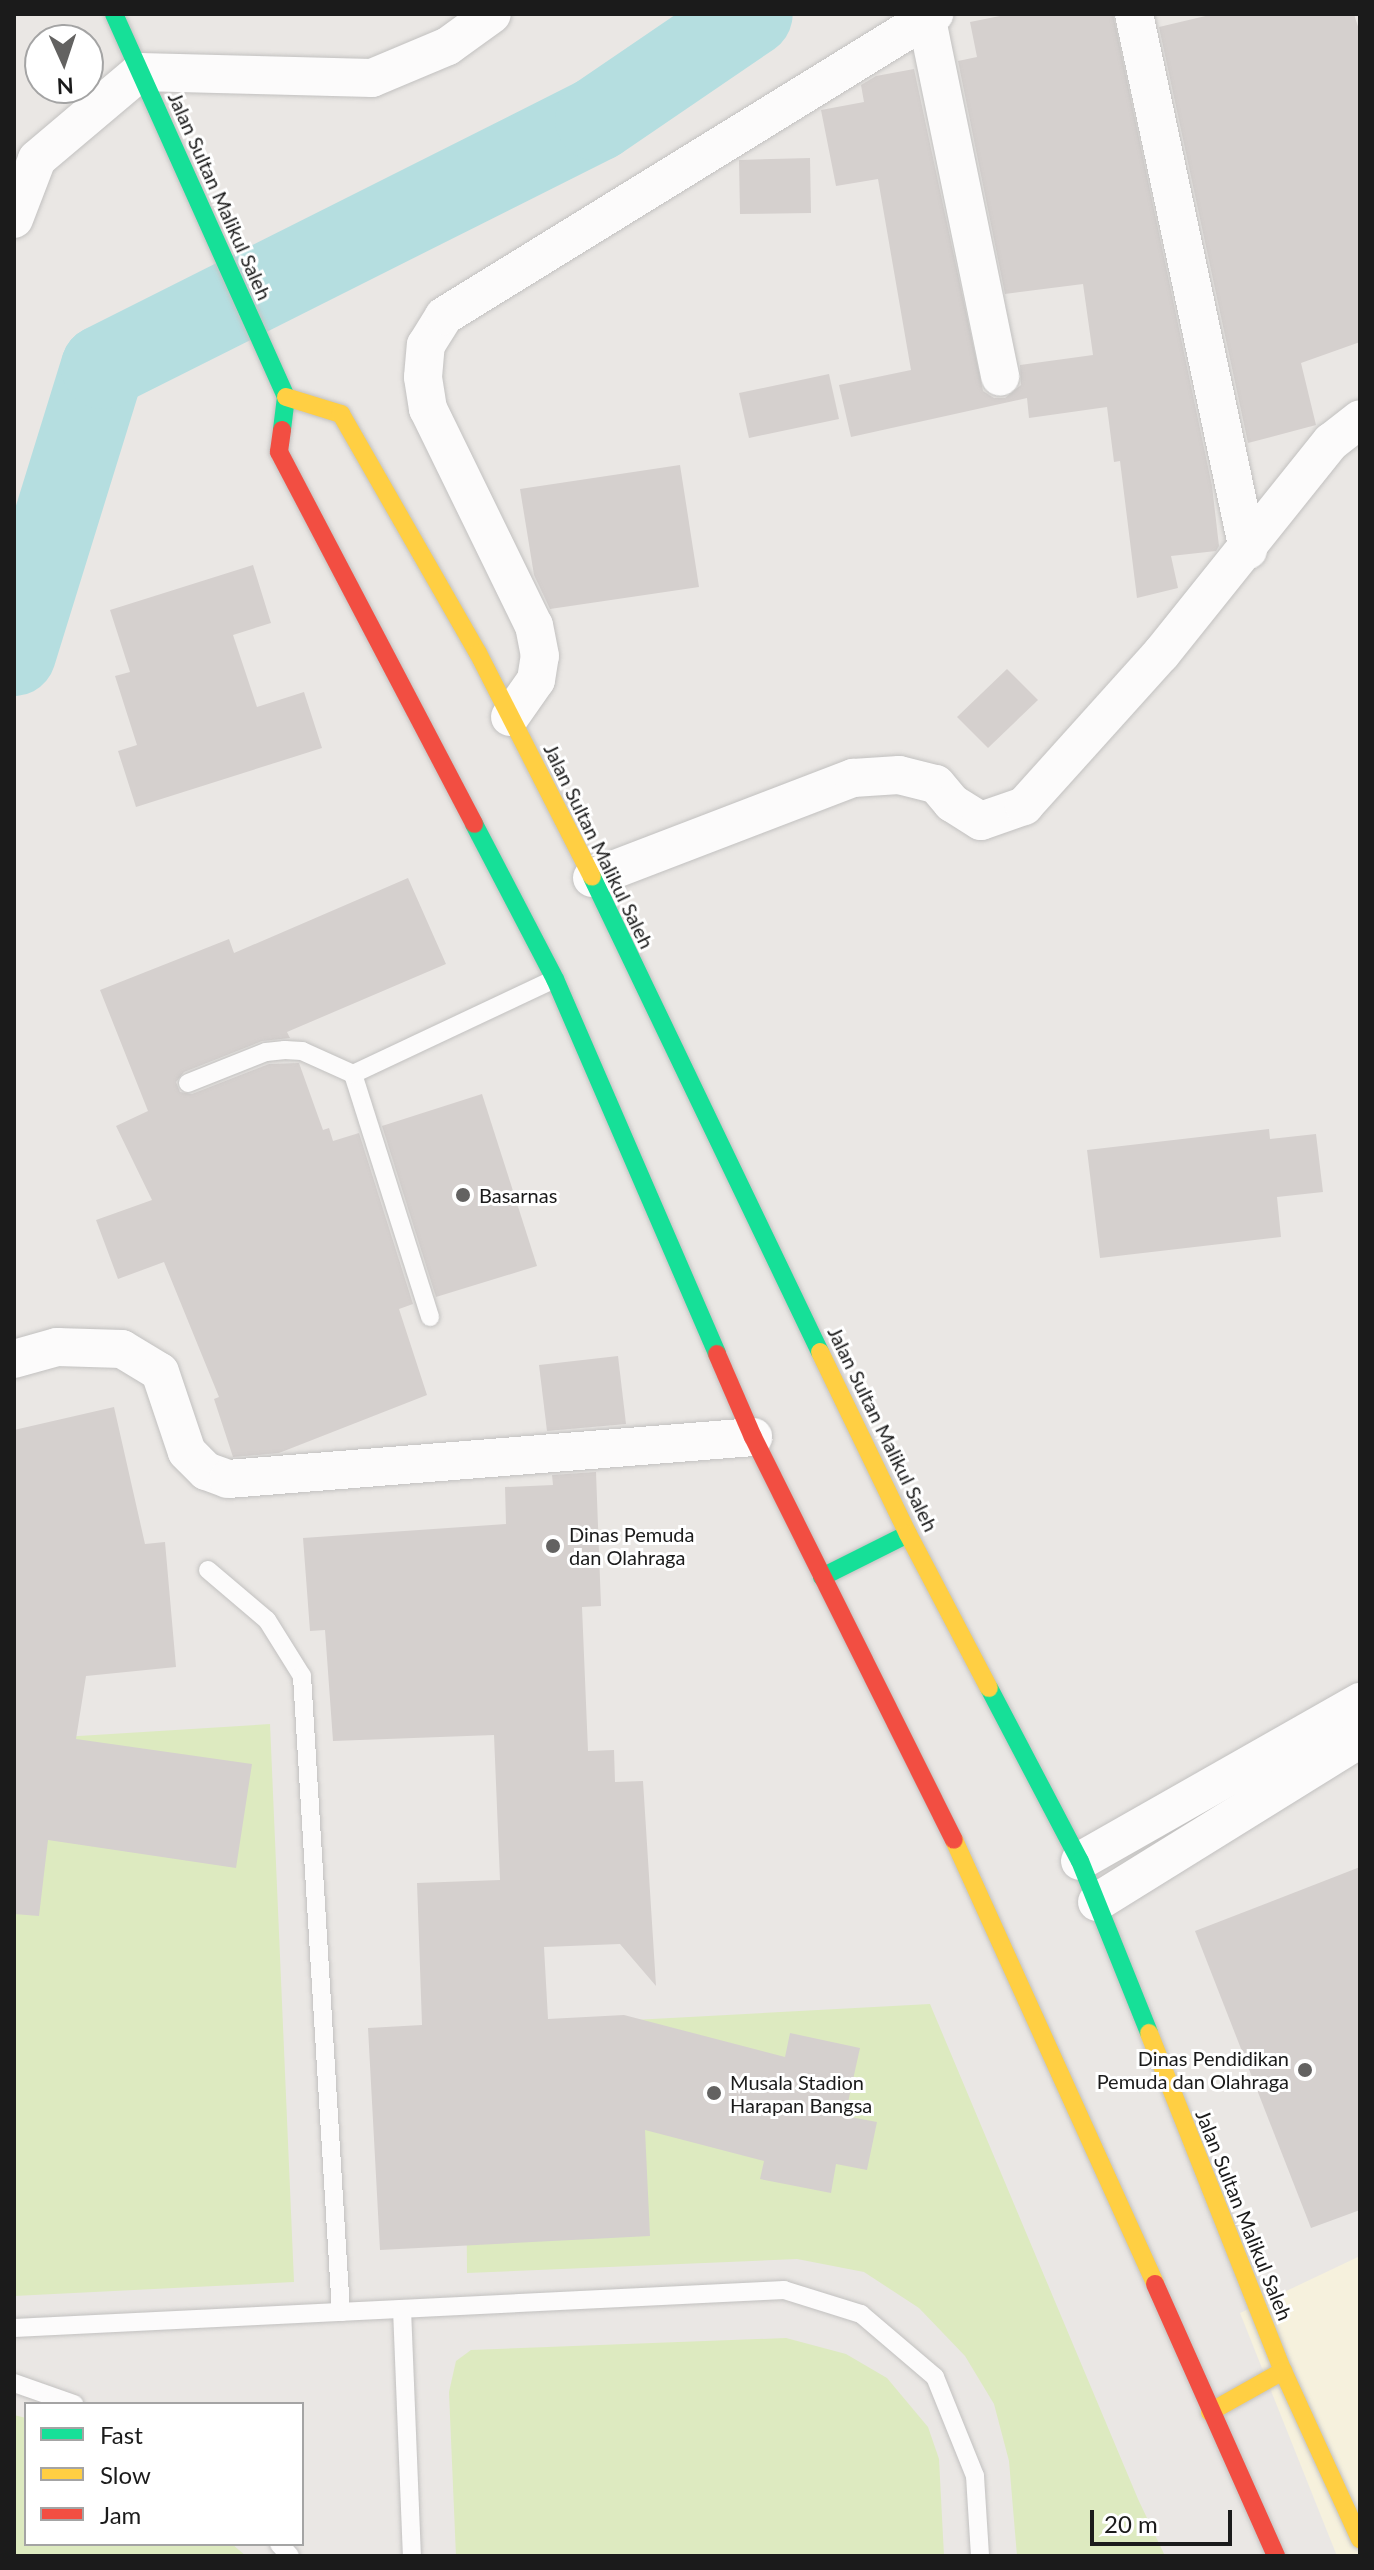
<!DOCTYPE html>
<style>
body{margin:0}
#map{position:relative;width:1374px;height:2570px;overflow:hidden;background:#eae7e4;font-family:Lato,sans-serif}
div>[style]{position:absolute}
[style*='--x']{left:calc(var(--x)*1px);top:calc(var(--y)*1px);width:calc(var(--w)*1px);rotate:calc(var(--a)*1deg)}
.education>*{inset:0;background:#f6f1dd}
.grass>*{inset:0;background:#ddeac0}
.river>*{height:84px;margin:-42px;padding:0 42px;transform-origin:42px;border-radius:42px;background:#b5dee0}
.building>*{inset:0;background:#d5d0ce}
.roads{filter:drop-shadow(0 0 2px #c2c1c0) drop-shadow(0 0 2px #c2c1c0)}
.lane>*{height:18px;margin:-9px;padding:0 9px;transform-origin:9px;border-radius:9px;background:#fcfbfb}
.street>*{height:38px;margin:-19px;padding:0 19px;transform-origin:19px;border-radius:19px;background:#fcfbfb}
.fast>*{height:18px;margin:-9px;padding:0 9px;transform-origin:9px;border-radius:9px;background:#16e098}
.slow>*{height:18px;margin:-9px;padding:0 9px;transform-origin:9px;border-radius:9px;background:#ffcf43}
.jam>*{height:18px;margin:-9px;padding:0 9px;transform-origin:9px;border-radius:9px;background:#f24e42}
.dots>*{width:22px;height:22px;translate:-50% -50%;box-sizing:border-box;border:4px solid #fff;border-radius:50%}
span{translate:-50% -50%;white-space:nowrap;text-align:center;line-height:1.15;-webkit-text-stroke:6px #fff;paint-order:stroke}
.street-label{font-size:20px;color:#1b1b1b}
.poi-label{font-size:20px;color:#1b1b1b}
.left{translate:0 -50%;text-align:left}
.right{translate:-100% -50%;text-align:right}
.frame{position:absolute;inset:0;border:16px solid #1b1b1b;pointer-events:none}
.legend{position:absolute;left:24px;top:2402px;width:280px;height:144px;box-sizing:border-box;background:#fff;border:2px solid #a4a4a4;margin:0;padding:10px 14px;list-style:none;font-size:24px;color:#1b1b1b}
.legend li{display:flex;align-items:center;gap:16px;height:40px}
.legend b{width:40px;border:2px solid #a4a4a4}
.north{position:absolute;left:24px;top:24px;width:80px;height:80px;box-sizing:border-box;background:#fff;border:2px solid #a4a4a4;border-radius:50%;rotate:177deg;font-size:22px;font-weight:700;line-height:32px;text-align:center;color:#1b1b1b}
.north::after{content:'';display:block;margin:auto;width:28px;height:36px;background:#636261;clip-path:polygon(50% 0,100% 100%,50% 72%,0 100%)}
.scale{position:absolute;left:1090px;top:2510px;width:142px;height:36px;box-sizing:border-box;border:4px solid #1b1b1b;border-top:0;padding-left:10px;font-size:24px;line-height:28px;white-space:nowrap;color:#1b1b1b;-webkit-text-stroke:6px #fff;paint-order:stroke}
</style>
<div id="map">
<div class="education">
<i style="clip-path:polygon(1360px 2256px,1360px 2556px,1337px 2556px,1240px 2313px)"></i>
</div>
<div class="grass">
<i style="clip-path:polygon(270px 1724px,294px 2282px,14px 2296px,14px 1740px)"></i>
<i style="clip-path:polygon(930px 2004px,1138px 2499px,1165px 2556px,1017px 2556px,1009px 2461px,994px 2404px,965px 2356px,919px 2308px,864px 2272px,797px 2259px,467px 2273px,465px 2029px)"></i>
<i style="clip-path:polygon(786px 2338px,846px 2354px,887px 2378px,928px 2427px,939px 2459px,944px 2556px,456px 2556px,449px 2392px,456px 2361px,471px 2350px)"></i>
<i style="clip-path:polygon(14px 2415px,26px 2418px,26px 2544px,232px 2544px,246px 2556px,14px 2556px)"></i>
</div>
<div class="river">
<i style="--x:14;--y:654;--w:300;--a:-72.8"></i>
<i style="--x:103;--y:367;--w:553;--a:-26.66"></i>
<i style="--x:597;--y:119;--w:186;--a:-34.3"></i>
</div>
<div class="building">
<i style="clip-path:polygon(1010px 14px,1113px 14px,1212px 486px,1219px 546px,1216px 551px,1171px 556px,1178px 588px,1137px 598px,1120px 461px,1114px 462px,1107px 407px,1029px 418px,1027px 398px,851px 437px,839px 385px,911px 370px,878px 179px,836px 186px,821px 110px,864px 102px,861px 85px,876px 76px,914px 69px,983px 391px,994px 398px,1005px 398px,1021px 385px,1020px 365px,1093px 355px,1083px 284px,1005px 294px,958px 61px,977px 57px,970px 22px)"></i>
<i style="clip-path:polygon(1214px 14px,1354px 14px,1360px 33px,1360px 342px,1301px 363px,1316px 425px,1248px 443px,1159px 27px)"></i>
<i style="clip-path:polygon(810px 158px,811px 213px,740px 214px,739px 160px)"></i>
<i style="clip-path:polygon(829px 374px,839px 419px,749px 438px,739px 393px)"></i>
<i style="clip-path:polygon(680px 465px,699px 587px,550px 609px,534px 575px,520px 489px)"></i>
<i style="clip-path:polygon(253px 565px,271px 623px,233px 635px,257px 707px,304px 692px,322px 748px,136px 807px,118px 751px,137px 745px,115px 676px,130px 672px,110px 610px)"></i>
<i style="clip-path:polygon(1007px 669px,1038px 700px,988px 748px,957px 717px)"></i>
<i style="clip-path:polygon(408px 878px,446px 964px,287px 1032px,290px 1038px,262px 1041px,184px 1072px,176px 1082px,180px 1092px,192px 1094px,269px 1064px,299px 1063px,323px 1130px,329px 1128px,333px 1141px,359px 1133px,413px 1304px,399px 1309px,427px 1395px,279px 1453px,233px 1457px,214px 1399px,219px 1397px,164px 1262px,118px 1279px,96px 1220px,152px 1200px,116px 1126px,148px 1111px,100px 990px,229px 939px,234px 953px)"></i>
<i style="clip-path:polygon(482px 1094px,537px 1266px,436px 1297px,382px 1126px)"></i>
<i style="clip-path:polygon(1269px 1129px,1270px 1139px,1316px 1134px,1323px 1192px,1277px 1197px,1281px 1237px,1100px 1258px,1087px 1150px)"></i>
<i style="clip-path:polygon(618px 1356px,626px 1424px,547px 1431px,539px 1365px)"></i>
<i style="clip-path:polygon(114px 1407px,145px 1544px,165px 1542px,176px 1667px,86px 1676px,76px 1739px,252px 1764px,236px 1868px,48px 1840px,39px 1916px,14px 1914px,14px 1430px)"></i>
<i style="clip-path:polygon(596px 1472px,601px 1606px,582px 1607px,588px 1751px,614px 1750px,615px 1782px,643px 1781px,656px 1986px,620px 1944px,544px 1947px,548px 2019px,624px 2015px,785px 2057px,790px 2033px,860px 2048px,845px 2116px,877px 2122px,867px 2170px,836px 2164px,831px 2193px,760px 2179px,764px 2161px,645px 2130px,650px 2236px,380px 2250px,368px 2028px,422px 2025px,417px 1883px,500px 1880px,494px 1735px,333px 1741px,325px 1630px,310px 1631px,303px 1538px,506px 1524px,505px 1487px,553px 1485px,552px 1475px)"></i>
<i style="clip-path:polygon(1360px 1867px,1360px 2210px,1311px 2228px,1195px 1931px)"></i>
</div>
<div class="roads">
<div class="lane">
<i style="--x:353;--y:1074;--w:255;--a:72.4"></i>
<i style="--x:188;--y:1083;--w:84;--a:-21.7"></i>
<i style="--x:266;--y:1052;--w:19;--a:-6"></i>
<i style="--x:285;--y:1050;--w:17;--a:3"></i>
<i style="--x:302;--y:1051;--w:56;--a:24.3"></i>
<i style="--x:353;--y:1074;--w:223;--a:-25.2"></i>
<i style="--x:208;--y:1570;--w:77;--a:40.3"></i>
<i style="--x:267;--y:1620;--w:66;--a:58"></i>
<i style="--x:302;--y:1676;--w:637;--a:86.49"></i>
<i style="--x:402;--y:2309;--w:247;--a:87.7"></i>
<i style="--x:14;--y:2328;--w:771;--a:-2.83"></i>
<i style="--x:784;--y:2290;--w:81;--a:17.3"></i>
<i style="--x:861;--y:2314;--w:97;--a:40.4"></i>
<i style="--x:935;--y:2377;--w:107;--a:68"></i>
<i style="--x:975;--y:2476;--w:80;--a:86.4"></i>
<i style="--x:14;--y:2383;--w:64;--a:19.3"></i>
<i style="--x:279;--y:2544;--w:16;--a:47"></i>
</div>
<div class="street">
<i style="--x:1134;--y:14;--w:548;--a:77.99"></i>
<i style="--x:927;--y:20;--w:364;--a:78.4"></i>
<i style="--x:14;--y:219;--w:64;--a:-69"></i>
<i style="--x:37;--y:159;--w:135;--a:-40.2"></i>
<i style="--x:140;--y:72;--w:232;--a:1.5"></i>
<i style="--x:372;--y:78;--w:82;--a:-22.8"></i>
<i style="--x:448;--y:46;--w:54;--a:-36"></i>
<i style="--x:510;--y:717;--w:45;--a:-54.9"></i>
<i style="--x:536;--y:680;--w:24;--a:-81"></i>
<i style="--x:540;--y:656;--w:31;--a:-101"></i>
<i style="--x:534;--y:626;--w:242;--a:-116"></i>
<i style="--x:428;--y:409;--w:32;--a:-99"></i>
<i style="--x:423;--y:377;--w:32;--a:-85"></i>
<i style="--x:426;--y:345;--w:34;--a:-58"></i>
<i style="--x:444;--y:316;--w:576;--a:-31.65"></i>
<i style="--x:592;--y:878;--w:280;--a:-21"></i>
<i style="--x:853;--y:778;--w:46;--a:-3.7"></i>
<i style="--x:899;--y:775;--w:38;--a:14"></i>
<i style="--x:936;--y:784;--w:25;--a:50"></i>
<i style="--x:952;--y:803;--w:34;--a:32"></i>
<i style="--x:981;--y:821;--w:46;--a:-19.2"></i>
<i style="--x:1024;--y:806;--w:205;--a:-48"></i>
<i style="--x:1161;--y:654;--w:272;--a:-51.3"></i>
<i style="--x:1331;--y:442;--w:37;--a:-38"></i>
<i style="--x:14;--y:1359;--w:45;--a:-15.6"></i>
<i style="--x:57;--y:1347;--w:65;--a:1.8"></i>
<i style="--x:122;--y:1349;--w:44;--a:31.2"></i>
<i style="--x:160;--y:1372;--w:84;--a:71.4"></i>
<i style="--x:187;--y:1452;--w:27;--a:45"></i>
<i style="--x:206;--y:1471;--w:23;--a:20"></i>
<i style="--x:228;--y:1479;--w:527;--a:-4.57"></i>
<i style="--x:1080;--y:1861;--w:322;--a:-29.6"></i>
<i style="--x:1097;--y:1902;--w:309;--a:-31.8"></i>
</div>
<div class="fast">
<i style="--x:114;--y:14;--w:420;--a:65.8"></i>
<i style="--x:286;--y:397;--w:33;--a:97"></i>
<i style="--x:474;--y:824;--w:175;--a:62.4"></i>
<i style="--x:555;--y:979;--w:408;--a:66.6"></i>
<i style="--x:592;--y:877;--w:527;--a:64.36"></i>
<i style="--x:822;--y:1577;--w:96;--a:-26.6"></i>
<i style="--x:989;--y:1688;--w:195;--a:62.3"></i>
<i style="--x:1080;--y:1861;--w:185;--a:68.1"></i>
</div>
<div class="slow">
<i style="--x:286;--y:397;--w:58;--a:17.2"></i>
<i style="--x:341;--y:414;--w:275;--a:60.2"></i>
<i style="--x:478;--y:653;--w:251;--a:63"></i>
<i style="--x:820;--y:1352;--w:202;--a:64.2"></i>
<i style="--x:908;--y:1534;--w:174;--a:62.3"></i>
<i style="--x:954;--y:1840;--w:487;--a:65.6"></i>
<i style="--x:1149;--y:2033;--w:364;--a:68.4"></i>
<i style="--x:1283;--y:2371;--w:185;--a:65.4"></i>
<i style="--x:1210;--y:2412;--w:84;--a:-29.3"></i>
</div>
<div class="jam">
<i style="--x:282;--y:430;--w:22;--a:98"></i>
<i style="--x:279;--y:452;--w:420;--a:62.3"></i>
<i style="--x:717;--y:1354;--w:90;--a:66.6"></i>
<i style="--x:753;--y:1437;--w:450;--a:63.5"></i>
<i style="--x:1155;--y:2284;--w:298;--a:66"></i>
</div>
</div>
<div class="dots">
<i style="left:463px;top:1195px;background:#636261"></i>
<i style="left:553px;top:1546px;background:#636261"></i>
<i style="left:1305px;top:2070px;background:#636261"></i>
<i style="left:714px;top:2093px;background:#636261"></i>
</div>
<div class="street-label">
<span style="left:220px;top:196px;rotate:66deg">Jalan Sultan Malikul Saleh</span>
<span style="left:599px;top:846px;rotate:64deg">Jalan Sultan Malikul Saleh</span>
<span style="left:883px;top:1429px;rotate:64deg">Jalan Sultan Malikul Saleh</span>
<span style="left:1244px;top:2215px;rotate:68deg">Jalan Sultan Malikul Saleh</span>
</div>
<div class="poi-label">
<span class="left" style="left:479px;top:1195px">Basarnas</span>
<span class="left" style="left:569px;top:1546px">Dinas Pemuda<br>dan Olahraga</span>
<span class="right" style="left:1289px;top:2070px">Dinas Pendidikan<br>Pemuda dan Olahraga</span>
<span class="left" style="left:730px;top:2094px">Musala Stadion<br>Harapan Bangsa</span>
</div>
<div class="frame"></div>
<ul class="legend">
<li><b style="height:10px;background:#16e098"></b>Fast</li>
<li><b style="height:10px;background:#ffcf43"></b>Slow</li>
<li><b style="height:10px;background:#f24e42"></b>Jam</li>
</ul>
<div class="north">N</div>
<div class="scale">20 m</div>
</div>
